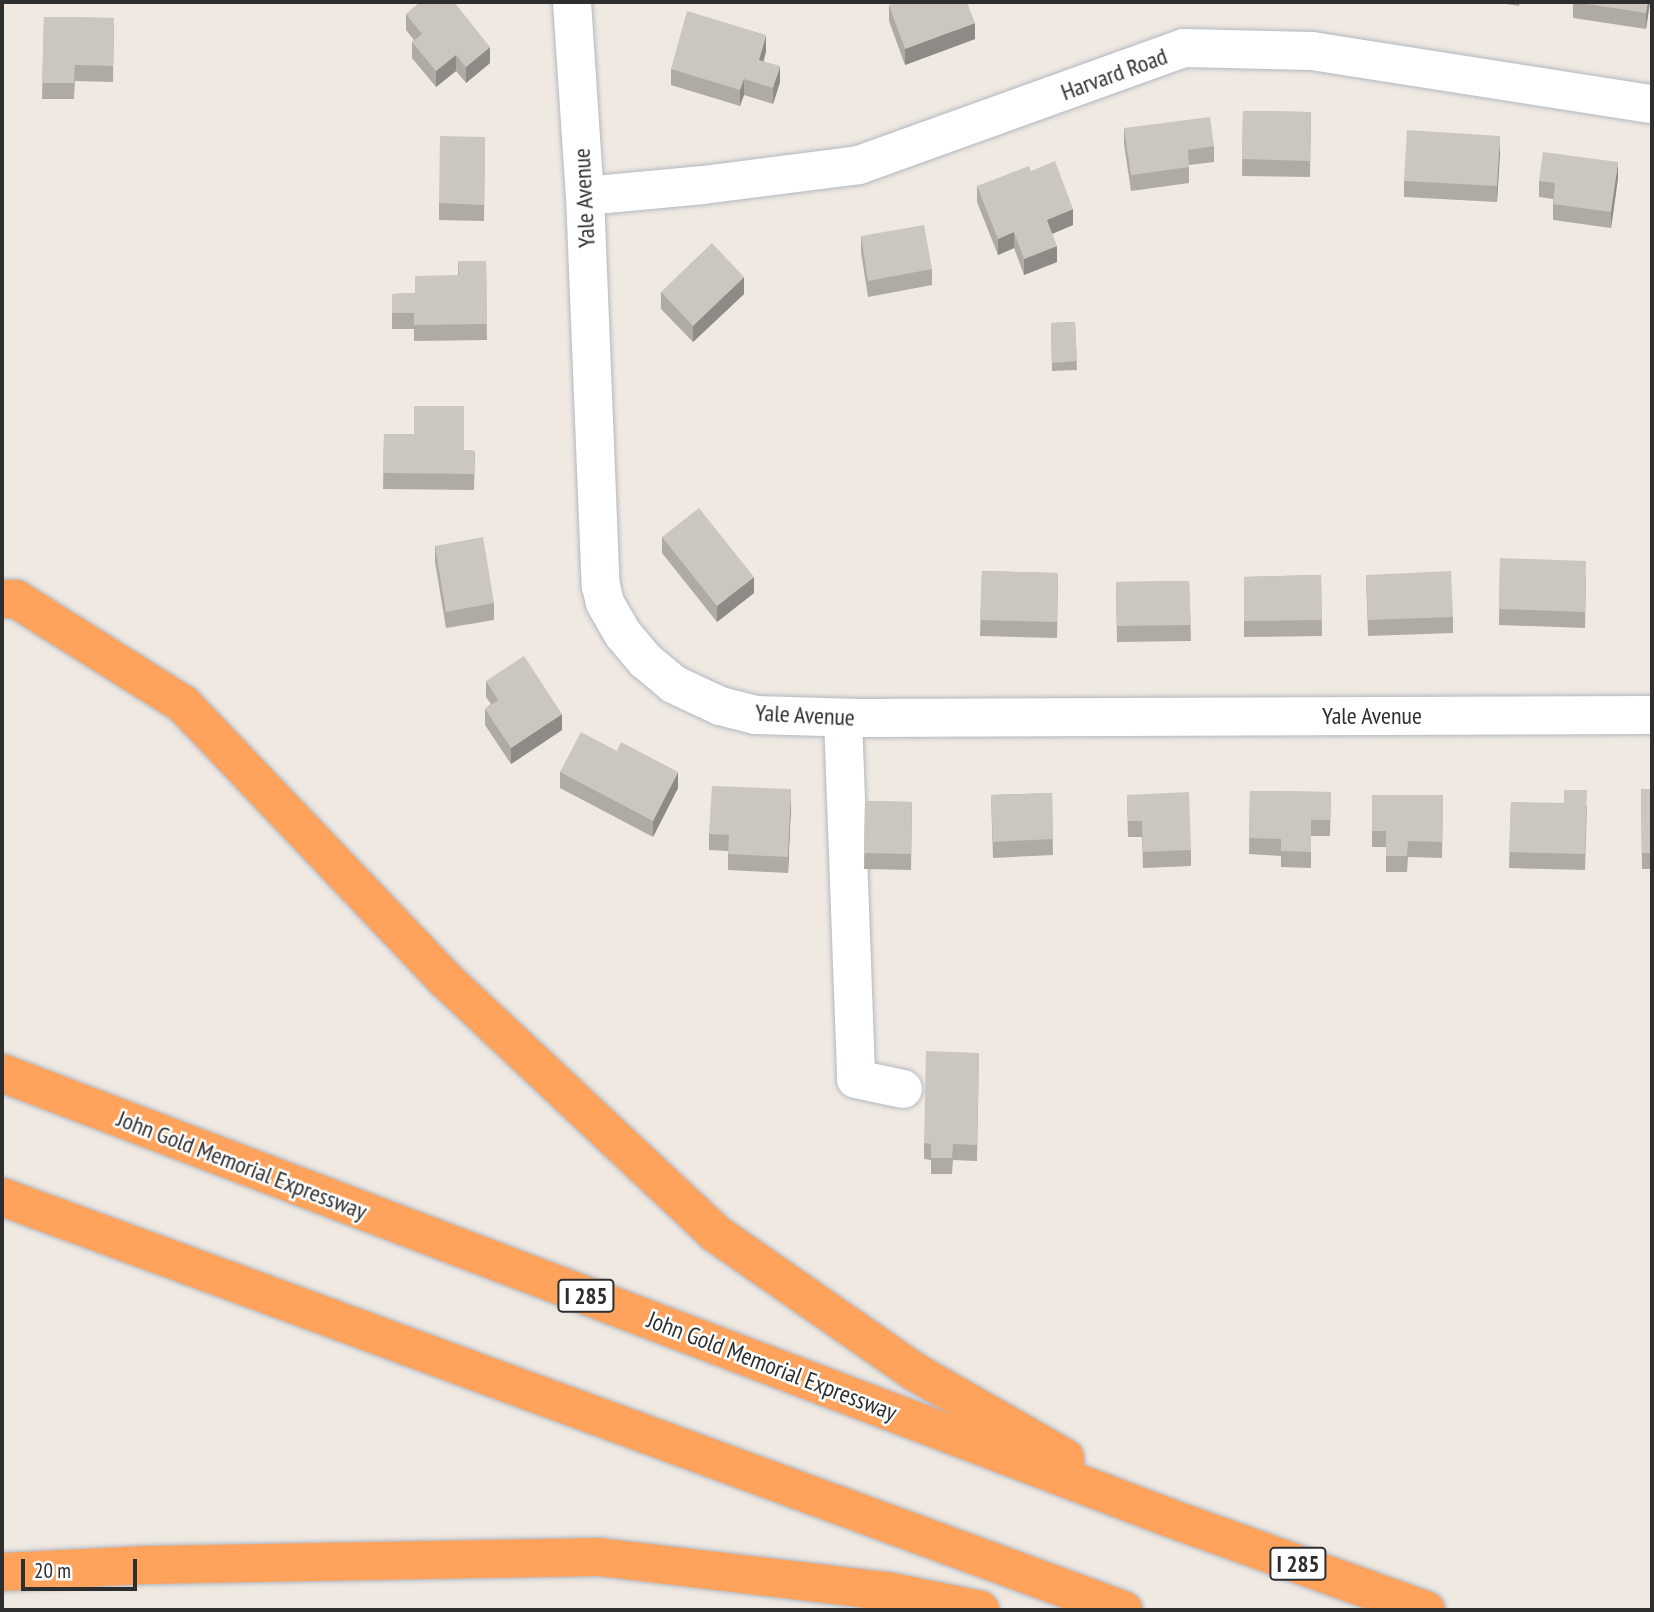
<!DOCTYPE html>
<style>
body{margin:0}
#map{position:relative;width:1654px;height:1612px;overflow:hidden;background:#efe9e1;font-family:"PT Sans Narrow",sans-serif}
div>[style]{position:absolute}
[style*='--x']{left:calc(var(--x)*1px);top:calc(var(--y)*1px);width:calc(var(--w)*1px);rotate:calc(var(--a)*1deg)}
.roads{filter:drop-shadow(0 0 2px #b4b7c1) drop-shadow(0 0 2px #b4b7c1)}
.minor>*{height:38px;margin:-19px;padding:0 19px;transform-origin:19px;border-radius:19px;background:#fff}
.highway>*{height:38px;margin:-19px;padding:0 19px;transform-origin:19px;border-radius:19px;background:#ffa35c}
.wall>*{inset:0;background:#afaba4}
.shaded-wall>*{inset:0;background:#8e8b86}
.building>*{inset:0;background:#cbc7bf}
span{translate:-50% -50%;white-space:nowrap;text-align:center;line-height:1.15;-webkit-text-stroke:5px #fff;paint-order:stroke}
.shield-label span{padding:2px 5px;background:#fff;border:2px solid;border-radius:5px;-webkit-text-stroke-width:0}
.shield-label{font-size:23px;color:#2e2e2e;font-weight:700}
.street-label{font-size:24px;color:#2e2e2e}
.frame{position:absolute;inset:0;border:4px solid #2e2e2e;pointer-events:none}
.scale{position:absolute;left:21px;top:1559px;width:116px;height:32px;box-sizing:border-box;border:4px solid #2e2e2e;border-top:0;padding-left:9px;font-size:21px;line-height:24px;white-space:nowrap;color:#2e2e2e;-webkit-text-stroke:5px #fff;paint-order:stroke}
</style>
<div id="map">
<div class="roads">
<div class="minor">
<i style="--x:572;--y:2;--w:194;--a:86.2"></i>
<i style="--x:585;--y:196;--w:390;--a:87.7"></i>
<i style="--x:601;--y:586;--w:17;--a:77"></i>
<i style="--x:605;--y:603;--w:36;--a:60"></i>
<i style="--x:623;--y:634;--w:35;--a:50"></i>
<i style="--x:646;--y:661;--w:35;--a:40"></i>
<i style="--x:673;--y:684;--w:52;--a:25.1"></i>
<i style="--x:720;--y:706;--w:36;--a:14"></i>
<i style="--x:755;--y:715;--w:104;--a:1.7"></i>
<i style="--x:859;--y:718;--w:793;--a:-0.22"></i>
<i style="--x:585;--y:196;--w:119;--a:-5.3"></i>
<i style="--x:703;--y:185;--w:157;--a:-7.3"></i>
<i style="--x:859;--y:165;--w:345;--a:-19.8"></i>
<i style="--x:1184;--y:48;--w:128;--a:1.3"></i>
<i style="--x:1312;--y:51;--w:344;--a:8.9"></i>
<i style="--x:843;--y:718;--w:361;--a:87.9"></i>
<i style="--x:856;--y:1079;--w:48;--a:12"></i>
</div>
<div class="highway">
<i style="--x:2;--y:599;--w:14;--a:0"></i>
<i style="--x:16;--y:599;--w:199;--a:32.2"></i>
<i style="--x:184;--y:705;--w:380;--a:46.4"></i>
<i style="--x:446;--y:980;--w:369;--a:43.2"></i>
<i style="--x:715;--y:1233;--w:244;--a:34.8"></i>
<i style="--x:915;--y:1372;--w:173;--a:29.8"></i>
<i style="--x:2;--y:1073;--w:1250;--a:20.86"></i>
<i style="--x:1170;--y:1518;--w:272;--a:19.8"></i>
<i style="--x:2;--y:1197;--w:1195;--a:20.22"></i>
<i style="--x:2;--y:1572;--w:144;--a:-2.8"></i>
<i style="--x:146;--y:1565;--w:453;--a:-1"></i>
<i style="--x:599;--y:1557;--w:289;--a:6.8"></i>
<i style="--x:886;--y:1591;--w:96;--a:11.4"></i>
</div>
</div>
<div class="wall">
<i style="clip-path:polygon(1493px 2px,1520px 2px,1519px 6px)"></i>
<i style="clip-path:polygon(1573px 2px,1650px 2px,1646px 29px,1573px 18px)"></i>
<i style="clip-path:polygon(889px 5px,975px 39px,905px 65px,889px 21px)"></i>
<i style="clip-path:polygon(406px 14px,490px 63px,466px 83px,456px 71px,436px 87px,412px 58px,412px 42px,414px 40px,406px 30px)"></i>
<i style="clip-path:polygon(44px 17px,114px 18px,113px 82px,75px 81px,74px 99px,42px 99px)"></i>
<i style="clip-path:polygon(766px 51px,764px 61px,780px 82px,773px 104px,744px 95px,740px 106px,671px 85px,671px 69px)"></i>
<i style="clip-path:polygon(1243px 111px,1311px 112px,1310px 177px,1242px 176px)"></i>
<i style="clip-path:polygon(1124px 128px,1214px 146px,1214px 162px,1189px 165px,1189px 183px,1131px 191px,1124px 144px)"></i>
<i style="clip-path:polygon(485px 137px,484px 221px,439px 220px,439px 203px)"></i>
<i style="clip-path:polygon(1500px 152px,1497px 202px,1404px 197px,1404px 181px)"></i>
<i style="clip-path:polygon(1031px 171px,1073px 225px,1052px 234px,1057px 262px,1024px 275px,1014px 248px,998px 255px,977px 202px,977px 186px)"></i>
<i style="clip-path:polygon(1618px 178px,1611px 228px,1553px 220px,1553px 199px,1539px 197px,1539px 181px)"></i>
<i style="clip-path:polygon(861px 236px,932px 269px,932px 285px,868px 297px,861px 252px)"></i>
<i style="clip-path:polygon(458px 261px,486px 261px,487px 340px,414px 341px,414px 329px,392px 329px,392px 294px,415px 293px,458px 275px)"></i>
<i style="clip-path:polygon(661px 292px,744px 294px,693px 342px,661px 309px)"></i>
<i style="clip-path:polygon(1075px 322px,1077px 370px,1052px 371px,1051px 323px)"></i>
<i style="clip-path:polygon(384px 434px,464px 450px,475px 451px,474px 490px,383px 489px)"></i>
<i style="clip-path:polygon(662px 537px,754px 593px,717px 622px,662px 553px)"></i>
<i style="clip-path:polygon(435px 546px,494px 603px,494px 620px,446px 628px,435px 562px)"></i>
<i style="clip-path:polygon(1500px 558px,1586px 577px,1585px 628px,1499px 625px)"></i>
<i style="clip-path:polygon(982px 571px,1058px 573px,1057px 638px,980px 636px)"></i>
<i style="clip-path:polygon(1321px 575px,1322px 636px,1244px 637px,1244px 577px)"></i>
<i style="clip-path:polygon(1366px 575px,1453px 617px,1453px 633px,1368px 636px)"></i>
<i style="clip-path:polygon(1189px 581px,1191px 641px,1117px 642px,1116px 582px)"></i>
<i style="clip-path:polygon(486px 681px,562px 730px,511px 764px,485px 725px,485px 709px,491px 704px,486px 697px)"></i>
<i style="clip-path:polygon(560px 772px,678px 788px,653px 837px,560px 788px)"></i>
<i style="clip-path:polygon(1641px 789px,1652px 789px,1652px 869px,1642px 869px)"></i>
<i style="clip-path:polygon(1250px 791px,1331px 792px,1330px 836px,1311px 836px,1311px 868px,1281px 867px,1281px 856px,1249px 854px)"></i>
<i style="clip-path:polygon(1052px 793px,1053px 855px,993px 858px,991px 795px)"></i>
<i style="clip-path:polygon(1127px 795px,1191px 850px,1191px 866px,1143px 868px,1142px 837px,1128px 837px)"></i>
<i style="clip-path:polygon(1372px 795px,1443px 795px,1442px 858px,1408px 857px,1407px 872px,1386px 872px,1386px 847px,1372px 847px)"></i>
<i style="clip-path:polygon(865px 801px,912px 802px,911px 870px,864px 869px)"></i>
<i style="clip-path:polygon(1511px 802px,1587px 806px,1585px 870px,1509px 868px)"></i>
<i style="clip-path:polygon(791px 805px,788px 873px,728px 870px,728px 851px,709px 850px,709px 834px)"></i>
<i style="clip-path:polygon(979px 1053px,977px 1161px,953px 1160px,952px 1174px,931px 1174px,931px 1160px,924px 1159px,924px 1143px)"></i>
</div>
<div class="shaded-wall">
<i style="clip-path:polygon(1648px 2px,1650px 2px,1646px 29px,1646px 13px)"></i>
<i style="clip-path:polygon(975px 23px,975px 39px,905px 65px,905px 49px)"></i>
<i style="clip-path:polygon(766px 35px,766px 51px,759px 76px,759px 60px)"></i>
<i style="clip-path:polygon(490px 47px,490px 63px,466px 83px,466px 67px)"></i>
<i style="clip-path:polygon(456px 55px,456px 71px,436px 87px,436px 71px)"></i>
<i style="clip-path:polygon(780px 66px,780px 82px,773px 104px,773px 88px)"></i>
<i style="clip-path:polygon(744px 79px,744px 95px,740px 106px,740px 90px)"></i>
<i style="clip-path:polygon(1500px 136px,1500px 152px,1497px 202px,1497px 186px)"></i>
<i style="clip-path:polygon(1618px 162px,1618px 178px,1611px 228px,1611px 212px)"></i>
<i style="clip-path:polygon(1073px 209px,1073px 225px,1047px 236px,1047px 220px)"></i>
<i style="clip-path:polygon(1014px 232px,1014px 248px,998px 255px,998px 239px)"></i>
<i style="clip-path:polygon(1057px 246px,1057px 262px,1024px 275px,1024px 259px)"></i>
<i style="clip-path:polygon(744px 277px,744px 294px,693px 342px,693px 326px)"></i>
<i style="clip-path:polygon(754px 577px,754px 593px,717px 622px,717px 606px)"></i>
<i style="clip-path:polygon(562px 714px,562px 730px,511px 764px,511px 748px)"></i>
<i style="clip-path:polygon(678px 772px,678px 788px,653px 837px,653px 821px)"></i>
<i style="clip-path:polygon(791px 789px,791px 805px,788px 873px,788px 857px)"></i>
</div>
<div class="building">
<i style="clip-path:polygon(420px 2px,454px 2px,490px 47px,466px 67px,456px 55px,436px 71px,412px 42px,422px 34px,406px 14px)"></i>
<i style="clip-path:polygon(897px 2px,967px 2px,975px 23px,905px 49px,889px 5px)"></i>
<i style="clip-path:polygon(1574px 2px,1648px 2px,1646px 13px)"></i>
<i style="clip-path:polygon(687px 11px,766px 35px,759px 60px,780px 66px,773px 88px,744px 79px,740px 90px,671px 69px)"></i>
<i style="clip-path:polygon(44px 17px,114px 18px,113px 66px,75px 65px,74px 83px,42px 83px)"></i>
<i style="clip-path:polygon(1243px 111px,1311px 112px,1310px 161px,1242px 159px)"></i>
<i style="clip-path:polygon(1210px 117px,1214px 146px,1188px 150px,1189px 167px,1131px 175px,1124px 128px)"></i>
<i style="clip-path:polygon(1407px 130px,1500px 136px,1497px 186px,1404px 181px)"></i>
<i style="clip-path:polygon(440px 136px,485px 137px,484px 205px,439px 203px)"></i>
<i style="clip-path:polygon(1543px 152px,1618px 162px,1611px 212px,1553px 204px,1555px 183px,1539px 181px)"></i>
<i style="clip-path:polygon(1055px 161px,1073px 209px,1047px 220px,1057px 246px,1024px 259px,1014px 232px,998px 239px,977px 186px,1029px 166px,1031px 171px)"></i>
<i style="clip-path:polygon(924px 225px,932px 269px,868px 281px,861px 236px)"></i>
<i style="clip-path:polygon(712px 243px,744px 277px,693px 326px,661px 292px)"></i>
<i style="clip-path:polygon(458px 261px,486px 261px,487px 324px,414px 325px,414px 313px,392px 313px,392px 294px,415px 293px,415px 276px,459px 275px)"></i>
<i style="clip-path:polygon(1075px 322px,1077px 361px,1052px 363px,1051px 323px)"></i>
<i style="clip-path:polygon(414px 406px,464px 406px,464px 450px,475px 451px,474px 474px,383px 473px,384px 434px,414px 434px)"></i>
<i style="clip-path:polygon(699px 508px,754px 577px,717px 606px,662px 537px)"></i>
<i style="clip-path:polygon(483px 537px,494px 603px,446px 612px,435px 546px)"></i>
<i style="clip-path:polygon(1500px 558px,1586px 561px,1585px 612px,1499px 609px)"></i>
<i style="clip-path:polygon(982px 571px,1058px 573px,1057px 622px,980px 620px)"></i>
<i style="clip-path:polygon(1451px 571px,1453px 617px,1368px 620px,1366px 575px)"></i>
<i style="clip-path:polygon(1321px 575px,1322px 620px,1244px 621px,1244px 577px)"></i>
<i style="clip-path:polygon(1189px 581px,1191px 625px,1117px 626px,1116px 582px)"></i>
<i style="clip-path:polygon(524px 656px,562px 714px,511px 748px,485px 709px,498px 700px,486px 681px)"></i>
<i style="clip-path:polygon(581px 732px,617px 751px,621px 742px,678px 772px,653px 821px,560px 772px)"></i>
<i style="clip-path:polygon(712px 786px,791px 789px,788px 857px,728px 854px,729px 835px,709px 834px)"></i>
<i style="clip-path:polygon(1641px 789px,1652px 789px,1652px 853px,1642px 853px)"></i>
<i style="clip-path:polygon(1564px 790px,1587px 790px,1585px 854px,1509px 852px,1511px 802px,1564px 803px)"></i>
<i style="clip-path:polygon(1250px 791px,1331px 792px,1330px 820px,1311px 820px,1311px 852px,1281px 851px,1281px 839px,1249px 838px)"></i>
<i style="clip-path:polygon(1189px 792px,1191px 850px,1143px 852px,1142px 821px,1128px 821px,1127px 795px)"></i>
<i style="clip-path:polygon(1052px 793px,1053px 839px,993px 842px,991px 795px)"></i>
<i style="clip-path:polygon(1372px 795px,1443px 795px,1442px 842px,1408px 841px,1407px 856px,1386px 856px,1386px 831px,1372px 831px)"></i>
<i style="clip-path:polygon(865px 801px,912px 802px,911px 854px,864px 853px)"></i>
<i style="clip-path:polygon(926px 1051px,979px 1053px,977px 1145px,953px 1144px,952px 1158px,931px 1158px,931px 1144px,924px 1143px)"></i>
</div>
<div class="shield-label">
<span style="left:586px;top:1296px">I 285</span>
<span style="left:1298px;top:1564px">I 285</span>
</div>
<div class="street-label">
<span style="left:1114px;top:74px;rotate:-20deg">Harvard Road</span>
<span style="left:584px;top:198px;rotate:-93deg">Yale Avenue</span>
<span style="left:805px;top:715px;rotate:3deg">Yale Avenue</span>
<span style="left:1372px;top:716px">Yale Avenue</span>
<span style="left:242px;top:1165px;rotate:21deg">John Gold Memorial Expressway</span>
<span style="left:772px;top:1366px;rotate:21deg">John Gold Memorial Expressway</span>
</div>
<div class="frame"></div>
<div class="scale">20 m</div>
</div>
